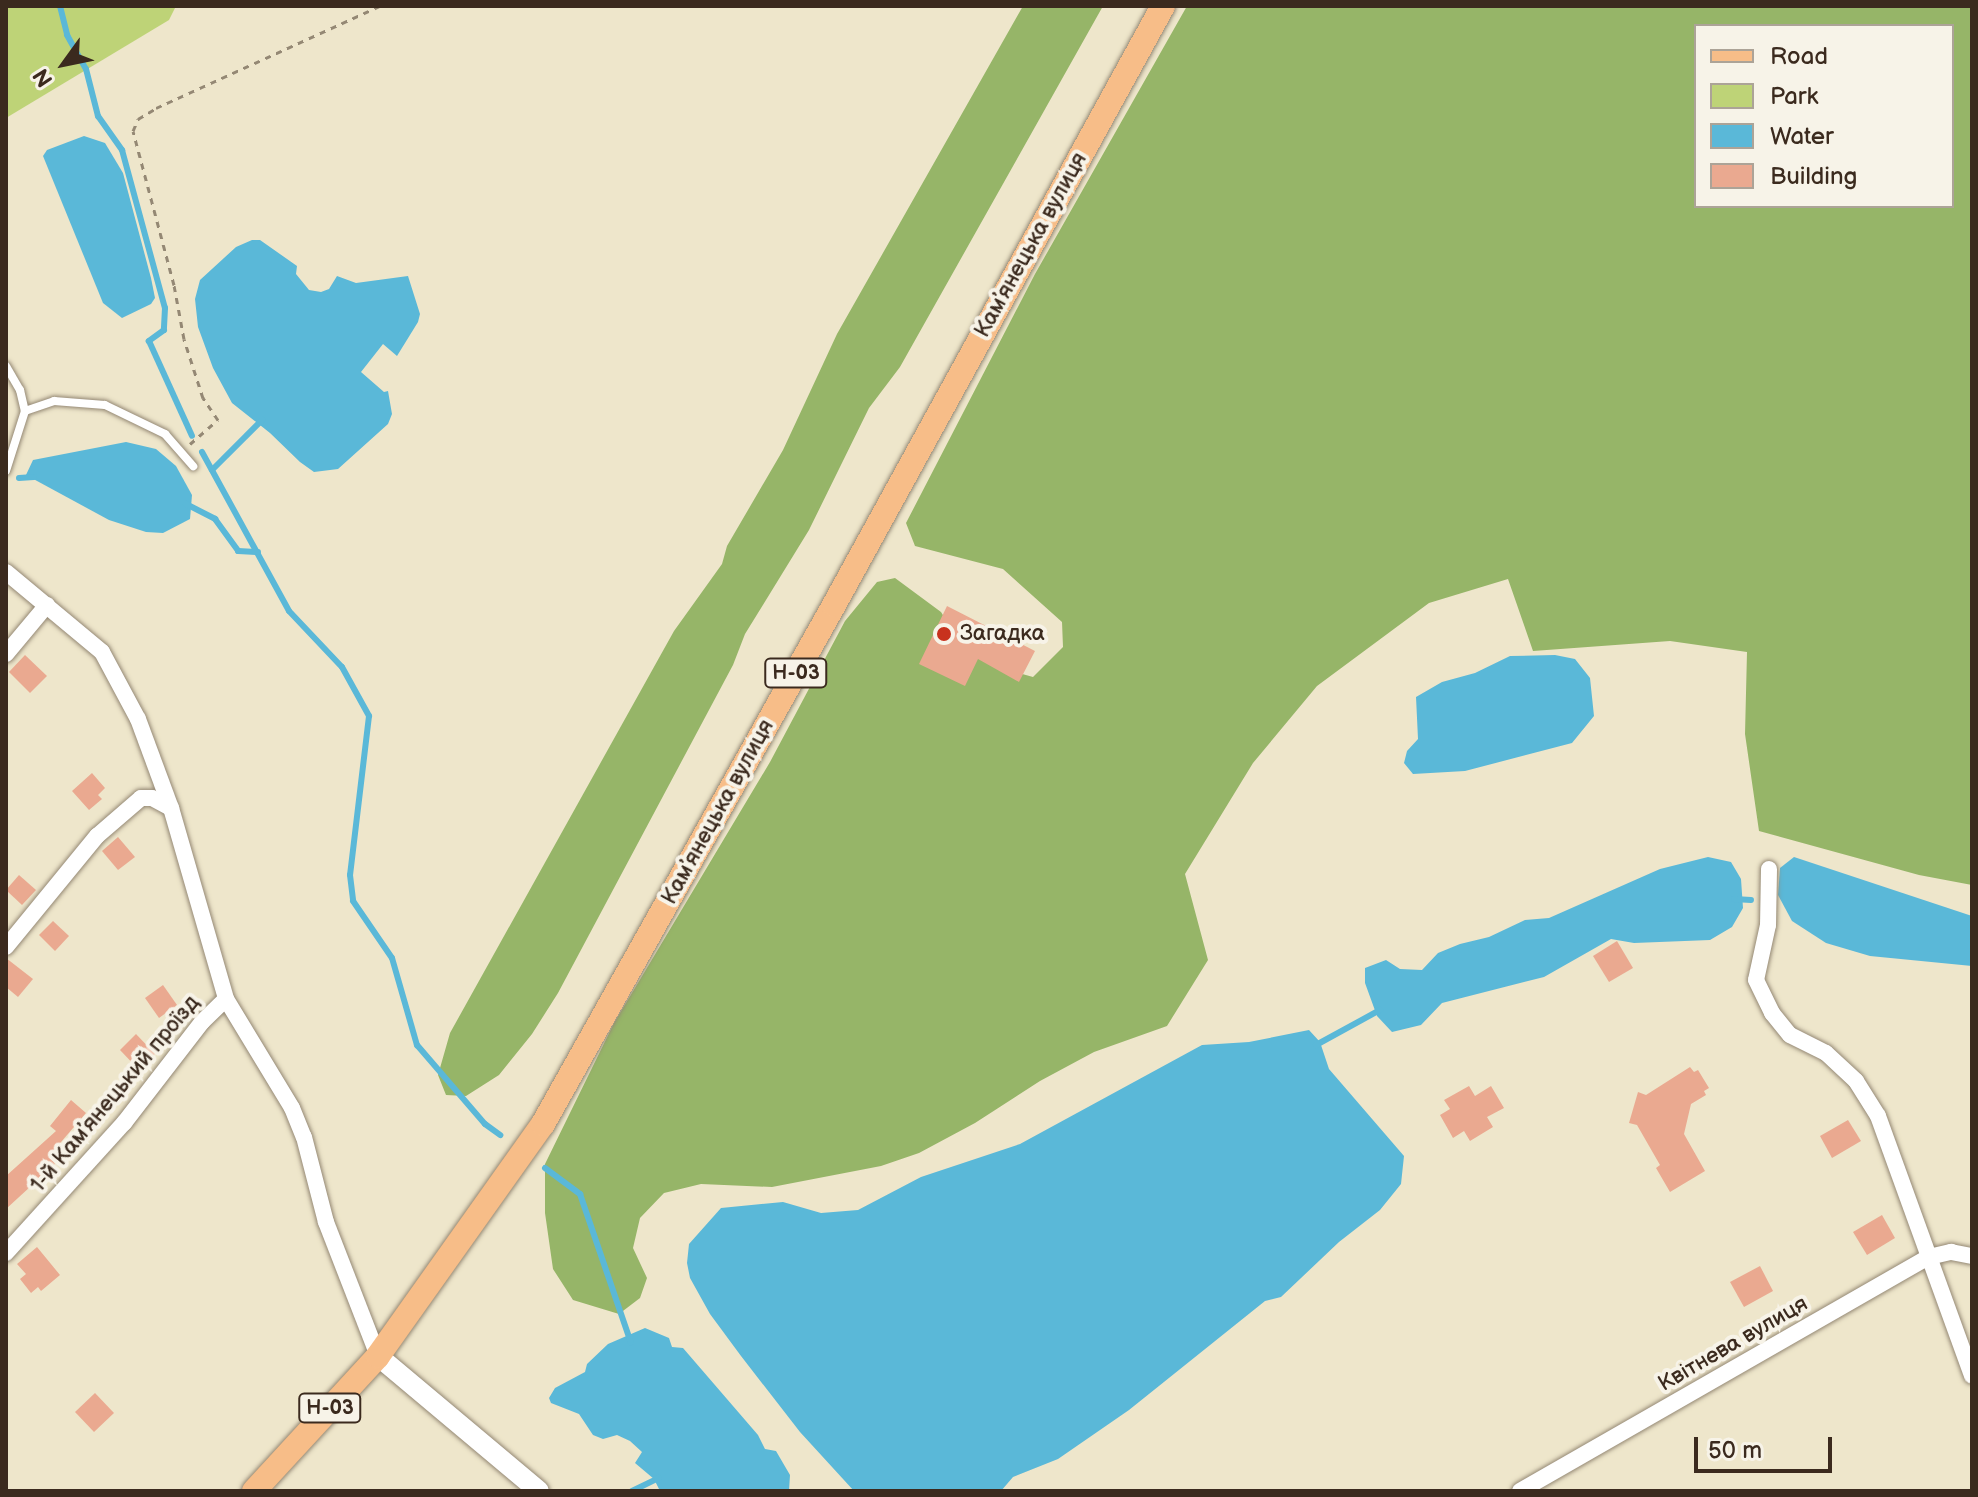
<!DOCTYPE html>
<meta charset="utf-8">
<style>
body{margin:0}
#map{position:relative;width:1978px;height:1497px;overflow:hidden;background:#eee6cb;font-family:"Balsamiq Sans",sans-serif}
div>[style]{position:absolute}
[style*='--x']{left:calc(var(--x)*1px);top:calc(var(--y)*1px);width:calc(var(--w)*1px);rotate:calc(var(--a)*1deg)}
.green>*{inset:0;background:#bed377}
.forest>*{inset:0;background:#96b568}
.water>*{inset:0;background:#5ab8d8}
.stream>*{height:6px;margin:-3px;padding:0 3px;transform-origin:3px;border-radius:3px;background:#5ab8d8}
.building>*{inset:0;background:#eaa990}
.path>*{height:3px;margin-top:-1.5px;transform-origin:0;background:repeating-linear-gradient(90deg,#948874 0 6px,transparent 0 12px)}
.roads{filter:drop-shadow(0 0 2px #948874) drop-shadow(0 0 2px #948874)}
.service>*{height:8px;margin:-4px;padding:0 4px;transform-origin:4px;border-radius:4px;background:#fff}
.minor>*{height:16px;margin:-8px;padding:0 8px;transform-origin:8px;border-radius:8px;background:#fff}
.tertiary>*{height:20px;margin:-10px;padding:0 10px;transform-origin:10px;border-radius:10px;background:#fff}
.primary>*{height:24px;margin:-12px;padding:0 12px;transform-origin:12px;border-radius:12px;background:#f7bd88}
.dots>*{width:22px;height:22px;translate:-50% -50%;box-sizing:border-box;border:4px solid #f7f3e8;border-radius:50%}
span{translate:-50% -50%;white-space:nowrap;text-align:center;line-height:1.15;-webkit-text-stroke:8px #f7f3e8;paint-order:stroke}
.shield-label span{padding:2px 6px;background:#f7f3e8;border:2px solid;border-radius:6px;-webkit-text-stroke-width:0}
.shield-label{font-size:20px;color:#3b2a1e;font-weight:700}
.street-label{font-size:22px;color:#3b2a1e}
.poi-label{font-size:22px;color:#3b2a1e}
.left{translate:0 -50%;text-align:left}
.frame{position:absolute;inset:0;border:8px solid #3b2a1e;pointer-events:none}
.legend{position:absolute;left:1694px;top:24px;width:260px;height:184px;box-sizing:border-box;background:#f7f3e8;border:2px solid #aca397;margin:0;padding:10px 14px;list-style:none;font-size:24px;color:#3b2a1e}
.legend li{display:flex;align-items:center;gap:16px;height:40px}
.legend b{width:40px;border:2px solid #aca397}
.north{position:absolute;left:24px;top:24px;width:80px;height:80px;-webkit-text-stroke:6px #f7f3e8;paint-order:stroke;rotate:237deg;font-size:22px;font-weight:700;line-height:32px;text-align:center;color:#3b2a1e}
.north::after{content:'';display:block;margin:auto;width:28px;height:36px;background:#3b2a1e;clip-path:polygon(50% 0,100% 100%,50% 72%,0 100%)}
.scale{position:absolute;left:1694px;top:1437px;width:138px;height:36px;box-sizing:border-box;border:4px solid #3b2a1e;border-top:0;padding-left:10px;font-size:24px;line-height:28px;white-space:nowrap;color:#3b2a1e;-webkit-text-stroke:6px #f7f3e8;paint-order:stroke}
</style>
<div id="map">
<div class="green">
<i style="clip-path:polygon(6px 6px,176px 6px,169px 20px,6px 118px)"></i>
</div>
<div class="forest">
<i style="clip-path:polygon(1023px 6px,1103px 6px,900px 367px,869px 408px,809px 530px,745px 634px,733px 665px,558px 993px,532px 1034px,499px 1075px,466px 1096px,446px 1095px,438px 1075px,450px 1033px,674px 631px,722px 564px,727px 546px,783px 450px,837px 334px)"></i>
<i style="clip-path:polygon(evenodd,1187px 6px,1972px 6px,1972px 885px,1919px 875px,1759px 831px,1745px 734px,1747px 652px,1670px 641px,1533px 651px,1508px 579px,1429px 603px,1317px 686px,1253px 763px,1185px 874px,1208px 960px,1167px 1026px,1094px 1052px,1040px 1081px,975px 1123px,919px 1153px,881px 1166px,772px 1187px,701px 1184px,664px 1193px,640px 1218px,633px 1248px,647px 1278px,640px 1298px,619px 1314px,573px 1300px,553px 1269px,545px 1213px,545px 1164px,614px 1023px,770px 762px,845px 621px,877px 582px,895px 578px,941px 612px,961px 644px,1000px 668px,1033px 677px,1063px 647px,1062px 622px,1003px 569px,915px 546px,906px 523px,1035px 274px,1187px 6px,1696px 26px,1952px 26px,1952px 206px,1696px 206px,1696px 26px)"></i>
</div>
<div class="water">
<i style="clip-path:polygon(84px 136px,105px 143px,123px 173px,151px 278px,155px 298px,151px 304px,122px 318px,103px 303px,43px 156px,47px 150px)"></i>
<i style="clip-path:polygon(252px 240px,260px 240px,297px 266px,296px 274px,309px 290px,321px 292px,329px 289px,337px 276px,356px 283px,408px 276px,420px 314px,418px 322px,397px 356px,383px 344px,361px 372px,384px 392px,388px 391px,392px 414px,388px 424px,338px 469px,314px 472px,300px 462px,270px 433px,232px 403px,213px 368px,198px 327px,195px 299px,200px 280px,236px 247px)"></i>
<i style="clip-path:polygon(126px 442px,156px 449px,176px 466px,192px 495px,190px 519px,163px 533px,146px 532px,109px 520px,26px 475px,33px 460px)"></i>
<i style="clip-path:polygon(1555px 655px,1575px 659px,1590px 678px,1594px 716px,1572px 743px,1465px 771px,1413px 774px,1404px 763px,1407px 751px,1418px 739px,1416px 697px,1442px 682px,1475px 673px,1510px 656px)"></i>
<i style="clip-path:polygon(1708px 857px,1731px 862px,1741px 879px,1743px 908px,1732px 927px,1710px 940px,1634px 943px,1611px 939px,1544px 977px,1442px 1003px,1421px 1025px,1392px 1032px,1377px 1016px,1365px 983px,1365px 968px,1386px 960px,1400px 969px,1422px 970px,1438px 953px,1460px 944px,1489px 937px,1525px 920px,1549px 918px,1660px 869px)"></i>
<i style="clip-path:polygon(1794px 857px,1972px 916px,1972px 966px,1870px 956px,1826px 943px,1792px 921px,1778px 895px,1780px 868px)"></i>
<i style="clip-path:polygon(1309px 1030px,1320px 1042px,1329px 1069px,1404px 1156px,1401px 1184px,1380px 1210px,1339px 1242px,1281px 1297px,1265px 1301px,1129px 1410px,1058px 1459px,1013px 1477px,1001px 1491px,854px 1491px,800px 1432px,741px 1356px,710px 1314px,690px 1278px,687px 1263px,689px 1244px,721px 1208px,783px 1202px,821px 1213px,858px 1210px,921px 1177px,1020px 1144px,1202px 1045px,1249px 1042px)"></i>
<i style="clip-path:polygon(645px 1328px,669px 1338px,672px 1347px,683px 1348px,758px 1435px,765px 1449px,776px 1451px,790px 1475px,789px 1491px,660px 1491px,654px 1479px,635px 1463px,642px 1452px,630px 1441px,617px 1435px,603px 1439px,593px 1435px,579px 1414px,551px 1403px,549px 1398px,555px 1388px,585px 1372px,587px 1364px,608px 1344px)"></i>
</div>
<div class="stream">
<i style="--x:60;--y:6;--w:30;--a:76"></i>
<i style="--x:67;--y:35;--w:39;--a:61"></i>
<i style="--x:86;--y:69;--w:49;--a:75.7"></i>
<i style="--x:98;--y:116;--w:42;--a:54.8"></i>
<i style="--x:122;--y:150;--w:164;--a:74.8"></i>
<i style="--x:165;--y:308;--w:22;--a:93"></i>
<i style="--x:164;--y:330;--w:19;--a:144"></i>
<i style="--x:149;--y:341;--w:104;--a:65.6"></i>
<i style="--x:202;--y:452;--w:181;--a:61.3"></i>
<i style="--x:289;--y:611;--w:77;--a:46.6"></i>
<i style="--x:342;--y:667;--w:56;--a:61.1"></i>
<i style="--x:369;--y:716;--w:160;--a:96.8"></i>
<i style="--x:350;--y:875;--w:26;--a:83"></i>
<i style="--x:353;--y:901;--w:69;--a:55.6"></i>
<i style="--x:392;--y:958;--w:91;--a:74"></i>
<i style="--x:417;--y:1045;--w:104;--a:49.3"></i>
<i style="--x:485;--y:1124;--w:19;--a:36"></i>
<i style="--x:212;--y:470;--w:71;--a:-45"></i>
<i style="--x:19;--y:478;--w:15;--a:-4"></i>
<i style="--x:186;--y:504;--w:33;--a:27"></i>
<i style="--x:215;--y:519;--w:39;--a:54"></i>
<i style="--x:238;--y:551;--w:20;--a:3"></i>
<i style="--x:1734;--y:899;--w:17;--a:3"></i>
<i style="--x:1316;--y:1045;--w:73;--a:-28.7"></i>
<i style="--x:545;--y:1168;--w:44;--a:36.6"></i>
<i style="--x:580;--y:1194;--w:157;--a:71.1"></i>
<i style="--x:632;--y:1491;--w:30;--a:-26"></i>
</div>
<div class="building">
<i style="clip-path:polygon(947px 606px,1035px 651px,1019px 682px,978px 659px,965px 686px,919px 664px)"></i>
<i style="clip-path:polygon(25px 655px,47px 676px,30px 693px,9px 672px)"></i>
<i style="clip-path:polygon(92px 773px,105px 788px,98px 795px,102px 799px,89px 810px,72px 791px)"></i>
<i style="clip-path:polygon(118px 837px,135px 857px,118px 870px,102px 851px)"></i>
<i style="clip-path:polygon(19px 875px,36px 890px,22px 905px,6px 890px)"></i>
<i style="clip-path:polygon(53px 921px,69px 936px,55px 951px,39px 935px)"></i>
<i style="clip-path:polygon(1617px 941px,1633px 968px,1609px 982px,1593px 956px)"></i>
<i style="clip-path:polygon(6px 958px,33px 979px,18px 997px,6px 987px)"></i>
<i style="clip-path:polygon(163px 985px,177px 1005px,159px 1018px,145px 998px)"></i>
<i style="clip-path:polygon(136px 1034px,155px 1054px,139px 1070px,120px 1050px)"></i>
<i style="clip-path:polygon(1690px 1067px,1694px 1072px,1698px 1070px,1709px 1088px,1704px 1091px,1706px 1095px,1691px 1104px,1684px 1134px,1705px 1171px,1670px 1192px,1656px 1168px,1660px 1165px,1637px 1125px,1629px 1123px,1638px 1092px,1646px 1095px)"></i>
<i style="clip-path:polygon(1469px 1086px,1475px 1096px,1491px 1086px,1504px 1108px,1487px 1117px,1493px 1127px,1470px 1141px,1464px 1131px,1453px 1138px,1440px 1115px,1450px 1109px,1444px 1100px)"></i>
<i style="clip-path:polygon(71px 1100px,86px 1113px,49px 1156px,55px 1164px,6px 1209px,6px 1176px,56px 1131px,50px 1126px)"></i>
<i style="clip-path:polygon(1848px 1120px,1861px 1141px,1832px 1158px,1820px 1136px)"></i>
<i style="clip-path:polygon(1882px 1215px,1895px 1238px,1867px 1255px,1853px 1232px)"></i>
<i style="clip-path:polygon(37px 1247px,60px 1275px,41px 1291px,38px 1287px,31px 1293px,20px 1279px,26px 1274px,17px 1264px)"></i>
<i style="clip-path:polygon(1760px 1266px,1773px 1291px,1744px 1307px,1730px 1282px)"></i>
<i style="clip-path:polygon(95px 1393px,114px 1413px,94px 1432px,75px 1412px)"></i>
</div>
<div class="path">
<i style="--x:190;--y:444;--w:37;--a:-41"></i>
<i style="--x:218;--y:420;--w:27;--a:-124"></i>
<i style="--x:203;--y:398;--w:62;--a:-107.9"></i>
<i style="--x:184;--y:339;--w:55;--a:-100.5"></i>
<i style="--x:174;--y:285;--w:159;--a:-104.9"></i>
<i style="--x:133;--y:131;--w:13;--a:-67"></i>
<i style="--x:138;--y:119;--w:21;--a:-31"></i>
<i style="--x:156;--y:108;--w:246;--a:-24.5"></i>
</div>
<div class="roads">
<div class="service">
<i style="--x:6;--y:366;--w:28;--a:60"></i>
<i style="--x:20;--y:390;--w:22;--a:77"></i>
<i style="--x:25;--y:411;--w:63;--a:107.6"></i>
<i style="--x:25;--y:411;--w:31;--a:-19"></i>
<i style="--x:54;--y:401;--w:51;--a:4.5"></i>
<i style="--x:105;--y:405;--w:67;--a:25.8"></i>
<i style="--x:165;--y:434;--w:43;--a:48.8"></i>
</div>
<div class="minor">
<i style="--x:6;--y:572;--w:125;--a:39.8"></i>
<i style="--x:102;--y:652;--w:76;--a:61.8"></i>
<i style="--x:138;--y:719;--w:95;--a:69.7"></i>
<i style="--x:171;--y:808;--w:199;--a:73.9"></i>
<i style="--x:226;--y:999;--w:127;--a:58.8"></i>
<i style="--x:292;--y:1108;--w:31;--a:68"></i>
<i style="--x:304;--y:1137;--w:88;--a:75.5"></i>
<i style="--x:326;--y:1222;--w:144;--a:68.8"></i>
<i style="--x:6;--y:654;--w:64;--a:-50.1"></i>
<i style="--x:1769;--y:869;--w:56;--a:91"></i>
<i style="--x:1768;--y:925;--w:56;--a:102.3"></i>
<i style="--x:1756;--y:980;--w:37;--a:64"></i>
<i style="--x:1772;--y:1013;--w:28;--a:51"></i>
<i style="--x:1790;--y:1035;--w:40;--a:26.6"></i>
<i style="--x:1826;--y:1053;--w:41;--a:43"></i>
<i style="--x:1856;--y:1081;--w:41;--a:57.8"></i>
<i style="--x:1878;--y:1116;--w:276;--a:70.1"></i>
<i style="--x:6;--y:947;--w:144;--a:-50.7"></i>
<i style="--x:97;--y:836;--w:58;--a:-40.8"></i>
<i style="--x:141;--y:798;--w:11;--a:0"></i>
<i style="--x:152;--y:798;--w:21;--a:28"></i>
<i style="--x:6;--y:1253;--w:176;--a:-47.8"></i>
<i style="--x:124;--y:1123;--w:128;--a:-52.3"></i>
<i style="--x:202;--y:1022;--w:33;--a:-44"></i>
<i style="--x:1520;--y:1491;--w:471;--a:-29.8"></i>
<i style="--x:1929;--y:1257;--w:23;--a:-13"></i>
<i style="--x:1951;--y:1252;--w:21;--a:11"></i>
</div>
<div class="tertiary">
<i style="--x:378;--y:1356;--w:210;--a:40"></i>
</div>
<div class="primary">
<i style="--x:254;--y:1491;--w:183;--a:-47.4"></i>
<i style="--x:378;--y:1356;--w:285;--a:-54.6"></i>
<i style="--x:543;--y:1124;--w:595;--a:-60.72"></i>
<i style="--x:834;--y:605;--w:683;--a:-61.22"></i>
</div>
</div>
<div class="dots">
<i style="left:944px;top:634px;background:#c8321e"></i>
</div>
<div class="shield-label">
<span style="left:796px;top:673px">Н-03</span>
<span style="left:330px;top:1408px">Н-03</span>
</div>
<div class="street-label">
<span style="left:1031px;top:245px;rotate:-61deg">Камʼянецька вулиця</span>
<span style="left:718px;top:812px;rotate:-61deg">Камʼянецька вулиця</span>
<span style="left:115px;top:1094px;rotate:-50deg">1-й Камʼянецький проїзд</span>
<span style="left:1733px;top:1344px;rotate:-30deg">Квітнева вулиця</span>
</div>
<div class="poi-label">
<span class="left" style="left:960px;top:634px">Загадка</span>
</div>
<div class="frame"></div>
<ul class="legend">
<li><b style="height:10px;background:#f7bd88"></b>Road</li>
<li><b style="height:22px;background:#bed377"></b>Park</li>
<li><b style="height:22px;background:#5ab8d8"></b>Water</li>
<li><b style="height:22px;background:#eaa990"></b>Building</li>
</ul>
<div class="north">N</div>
<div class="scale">50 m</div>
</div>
